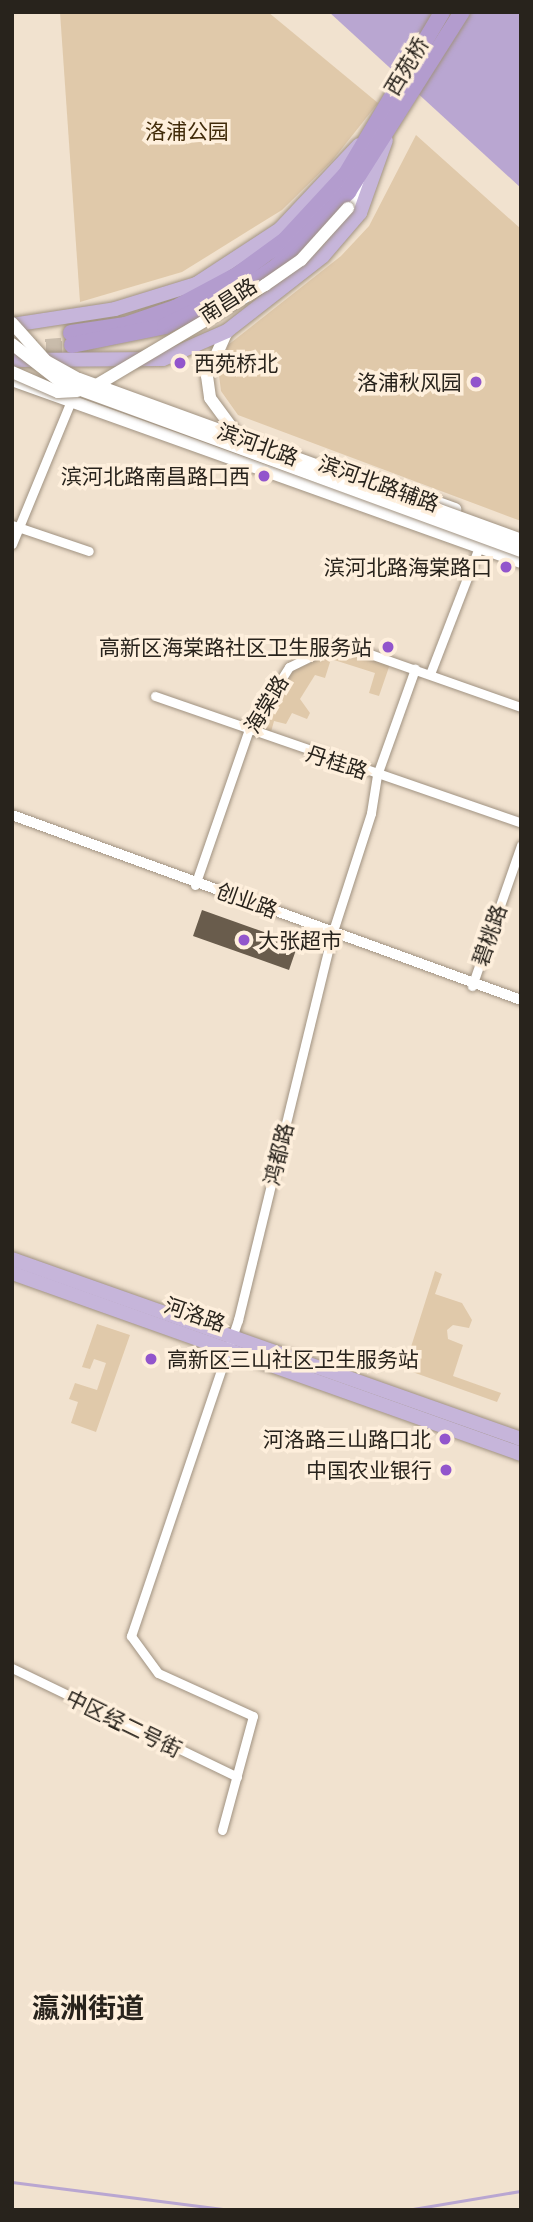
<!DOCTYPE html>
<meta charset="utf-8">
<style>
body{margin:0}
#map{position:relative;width:533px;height:2222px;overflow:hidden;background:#f1e2cf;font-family:Ubuntu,"Noto Sans SC",sans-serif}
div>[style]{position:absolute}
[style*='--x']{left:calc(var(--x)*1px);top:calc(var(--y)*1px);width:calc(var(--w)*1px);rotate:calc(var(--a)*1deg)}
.green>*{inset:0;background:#e0c9aa}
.water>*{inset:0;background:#b9a6d1}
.stream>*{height:2.5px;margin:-1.25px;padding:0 1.25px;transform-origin:1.25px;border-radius:1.25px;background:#b9a6d1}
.building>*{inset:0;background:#695c4c}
.trunk-tunnel>*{height:16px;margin-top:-8px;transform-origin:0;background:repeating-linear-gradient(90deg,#c9bcab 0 16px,transparent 0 24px)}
.roads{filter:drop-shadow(0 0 2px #a09281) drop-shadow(0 0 2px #a09281)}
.minor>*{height:9px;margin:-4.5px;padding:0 4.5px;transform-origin:4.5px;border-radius:4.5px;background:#fff}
.tertiary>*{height:10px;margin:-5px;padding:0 5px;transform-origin:5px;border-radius:5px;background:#fff}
.secondary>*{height:12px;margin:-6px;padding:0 6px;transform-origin:6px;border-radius:6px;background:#fff}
.primary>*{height:14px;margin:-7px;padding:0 7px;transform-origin:7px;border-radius:7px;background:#c6b5da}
.trunk>*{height:16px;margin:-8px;padding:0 8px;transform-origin:8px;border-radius:8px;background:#b39cce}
.bridges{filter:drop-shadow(0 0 2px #a09281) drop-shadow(0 0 2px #a09281)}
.secondary-bridge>*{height:12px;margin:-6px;padding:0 6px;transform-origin:6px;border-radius:6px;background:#fff}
.dots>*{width:19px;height:19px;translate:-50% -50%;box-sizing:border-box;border:4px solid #feefdc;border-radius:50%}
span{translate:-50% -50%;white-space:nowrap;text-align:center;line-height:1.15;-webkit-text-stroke:7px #feefdc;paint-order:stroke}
.street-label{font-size:21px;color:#28231c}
.park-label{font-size:21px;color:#412b09}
.poi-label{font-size:21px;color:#28231c}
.left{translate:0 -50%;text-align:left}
.right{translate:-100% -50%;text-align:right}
.district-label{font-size:28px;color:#28231c;font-weight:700}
.frame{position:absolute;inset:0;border:14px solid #28231c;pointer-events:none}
</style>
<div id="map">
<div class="green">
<i style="clip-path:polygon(60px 12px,268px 12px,378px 103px,332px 161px,282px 210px,182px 272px,80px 302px)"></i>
<i style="clip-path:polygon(416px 135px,521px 229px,521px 521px,238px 415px,221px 391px,219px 375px,228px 345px,341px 256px,369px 226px)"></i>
<i style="clip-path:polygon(338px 650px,390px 664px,379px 696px,369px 693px,375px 673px,331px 659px,325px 678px,315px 675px,300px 699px,310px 713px,307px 719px,292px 713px,286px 724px,274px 721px,271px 732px,257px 728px,272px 693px,293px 671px)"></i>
<i style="clip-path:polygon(435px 1271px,442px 1274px,435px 1294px,462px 1303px,472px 1320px,469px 1328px,453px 1325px,447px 1330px,448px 1339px,463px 1345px,453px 1376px,501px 1393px,497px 1402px,404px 1369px)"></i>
<i style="clip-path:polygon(97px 1324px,130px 1335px,96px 1432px,71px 1423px,78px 1402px,69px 1399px,75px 1383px,97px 1390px,106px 1363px,94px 1359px,90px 1369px,82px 1367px)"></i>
</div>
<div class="water">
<i style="clip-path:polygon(329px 12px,521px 12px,521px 188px)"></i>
</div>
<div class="stream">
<i style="--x:12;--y:2182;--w:220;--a:7.3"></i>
<i style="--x:407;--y:2210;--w:116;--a:-9.5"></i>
</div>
<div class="building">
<i style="clip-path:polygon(202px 910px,298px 944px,289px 970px,193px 936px)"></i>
</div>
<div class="trunk-tunnel">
<i style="--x:22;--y:349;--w:50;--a:-4.6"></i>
</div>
<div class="roads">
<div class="minor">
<i style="--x:12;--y:525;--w:81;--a:18.7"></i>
<i style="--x:12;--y:544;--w:160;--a:-67.6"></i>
<i style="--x:430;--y:674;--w:142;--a:-68.9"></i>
<i style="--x:155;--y:696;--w:387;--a:19.1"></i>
<i style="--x:195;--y:885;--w:162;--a:-70.9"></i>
<i style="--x:248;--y:732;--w:77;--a:-57.8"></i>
<i style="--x:289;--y:667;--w:50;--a:-26.1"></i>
<i style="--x:334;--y:645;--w:19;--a:9"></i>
<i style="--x:353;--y:648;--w:178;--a:19.4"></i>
<i style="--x:472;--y:986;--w:149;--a:-70.8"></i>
<i style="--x:12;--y:1668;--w:250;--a:25.8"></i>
<i style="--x:222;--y:1830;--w:118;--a:-74.8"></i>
<i style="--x:253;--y:1716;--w:104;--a:-155.6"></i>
<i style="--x:158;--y:1673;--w:46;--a:-126.1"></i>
<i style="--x:131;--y:1636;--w:334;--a:-71.3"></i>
<i style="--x:238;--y:1320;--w:400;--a:-76.3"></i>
<i style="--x:333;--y:931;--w:124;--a:-72.1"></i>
<i style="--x:371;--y:813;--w:38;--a:-81"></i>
<i style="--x:377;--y:775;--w:113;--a:-70.3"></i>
</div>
<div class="tertiary">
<i style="--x:12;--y:815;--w:542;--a:19.97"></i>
</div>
<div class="secondary">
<i style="--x:348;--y:208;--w:38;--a:-57"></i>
<i style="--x:227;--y:331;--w:49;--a:114"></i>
<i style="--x:207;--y:376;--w:22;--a:82"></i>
<i style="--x:210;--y:398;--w:42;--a:53.7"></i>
<i style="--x:12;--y:333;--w:24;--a:55"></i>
<i style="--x:12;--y:380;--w:541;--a:19.68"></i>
<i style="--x:366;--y:477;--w:95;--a:19.8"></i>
</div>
<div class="primary">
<i style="--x:12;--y:325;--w:104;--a:-8.8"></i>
<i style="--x:115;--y:309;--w:85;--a:-17.2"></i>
<i style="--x:196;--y:284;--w:100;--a:-33.2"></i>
<i style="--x:280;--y:229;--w:115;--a:-46.8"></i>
<i style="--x:12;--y:360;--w:151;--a:-0.4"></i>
<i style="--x:163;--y:359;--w:70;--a:-23.6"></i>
<i style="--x:227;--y:331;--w:122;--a:-38"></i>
<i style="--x:323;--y:256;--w:57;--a:-49.3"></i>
<i style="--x:360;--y:213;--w:77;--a:-70.4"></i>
<i style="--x:12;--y:1259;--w:540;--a:19.48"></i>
<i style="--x:12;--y:1273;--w:540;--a:19.58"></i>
</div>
<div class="trunk">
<i style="--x:71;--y:333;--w:55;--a:-8.4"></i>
<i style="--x:125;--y:325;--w:53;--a:-18.8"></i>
<i style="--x:175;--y:308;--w:70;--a:-28"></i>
<i style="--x:237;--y:275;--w:59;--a:-36.1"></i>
<i style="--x:285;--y:240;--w:90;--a:-47.3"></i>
<i style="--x:346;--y:174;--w:188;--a:-59.3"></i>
<i style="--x:72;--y:345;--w:95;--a:-11.5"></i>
<i style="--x:165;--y:326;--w:93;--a:-26"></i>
<i style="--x:249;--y:285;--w:34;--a:-34"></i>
<i style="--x:277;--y:266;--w:103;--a:-46.2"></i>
<i style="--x:348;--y:192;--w:213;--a:-57.7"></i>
</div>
</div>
<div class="bridges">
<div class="secondary-bridge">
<i style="--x:12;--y:323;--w:51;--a:48.2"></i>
<i style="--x:46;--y:361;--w:38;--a:29"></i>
<i style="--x:79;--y:379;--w:470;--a:20"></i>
<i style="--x:12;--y:344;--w:63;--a:38"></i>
<i style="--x:62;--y:383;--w:489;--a:20.1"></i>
<i style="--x:12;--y:372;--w:50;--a:23.5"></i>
<i style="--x:58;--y:392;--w:19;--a:-3"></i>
<i style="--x:95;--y:386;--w:198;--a:-30.7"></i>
<i style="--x:265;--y:285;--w:44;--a:-34.8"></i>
<i style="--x:301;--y:260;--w:70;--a:-47.9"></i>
</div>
</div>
<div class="dots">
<i style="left:180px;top:363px;background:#9255cc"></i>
<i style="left:476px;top:382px;background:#9255cc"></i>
<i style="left:264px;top:476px;background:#9255cc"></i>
<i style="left:506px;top:567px;background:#9255cc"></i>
<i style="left:388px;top:647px;background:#9255cc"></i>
<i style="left:244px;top:940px;background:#9255cc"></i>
<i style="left:151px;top:1359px;background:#9255cc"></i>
<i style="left:445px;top:1439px;background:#9255cc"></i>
<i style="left:446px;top:1470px;background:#9255cc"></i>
</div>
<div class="street-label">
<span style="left:406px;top:66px;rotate:-59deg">西苑桥</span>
<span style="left:228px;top:300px;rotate:-33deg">南昌路</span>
<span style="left:258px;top:444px;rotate:20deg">滨河北路</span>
<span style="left:379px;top:483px;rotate:20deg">滨河北路辅路</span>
<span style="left:266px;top:704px;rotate:-59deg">海棠路</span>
<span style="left:337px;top:762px;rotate:18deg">丹桂路</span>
<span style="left:247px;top:900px;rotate:20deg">创业路</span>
<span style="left:489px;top:935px;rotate:-71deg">碧桃路</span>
<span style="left:278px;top:1154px;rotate:-76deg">鸿都路</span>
<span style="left:195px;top:1314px;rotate:19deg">河洛路</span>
<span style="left:124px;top:1723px;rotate:26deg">中区经二号街</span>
</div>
<div class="park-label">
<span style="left:187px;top:131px">洛浦公园</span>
</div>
<div class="poi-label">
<span class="left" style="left:194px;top:363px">西苑桥北</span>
<span class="right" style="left:462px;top:382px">洛浦秋风园</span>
<span class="right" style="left:250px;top:476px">滨河北路南昌路口西</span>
<span class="right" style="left:492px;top:567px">滨河北路海棠路口</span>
<span class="right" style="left:372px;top:647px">高新区海棠路社区卫生服务站</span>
<span class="left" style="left:258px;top:940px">大张超市</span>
<span class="left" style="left:167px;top:1359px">高新区三山社区卫生服务站</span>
<span class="right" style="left:431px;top:1439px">河洛路三山路口北</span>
<span class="right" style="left:432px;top:1470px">中国农业银行</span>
</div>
<div class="district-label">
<span style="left:88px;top:2008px">瀛洲街道</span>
</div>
<div class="frame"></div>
</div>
